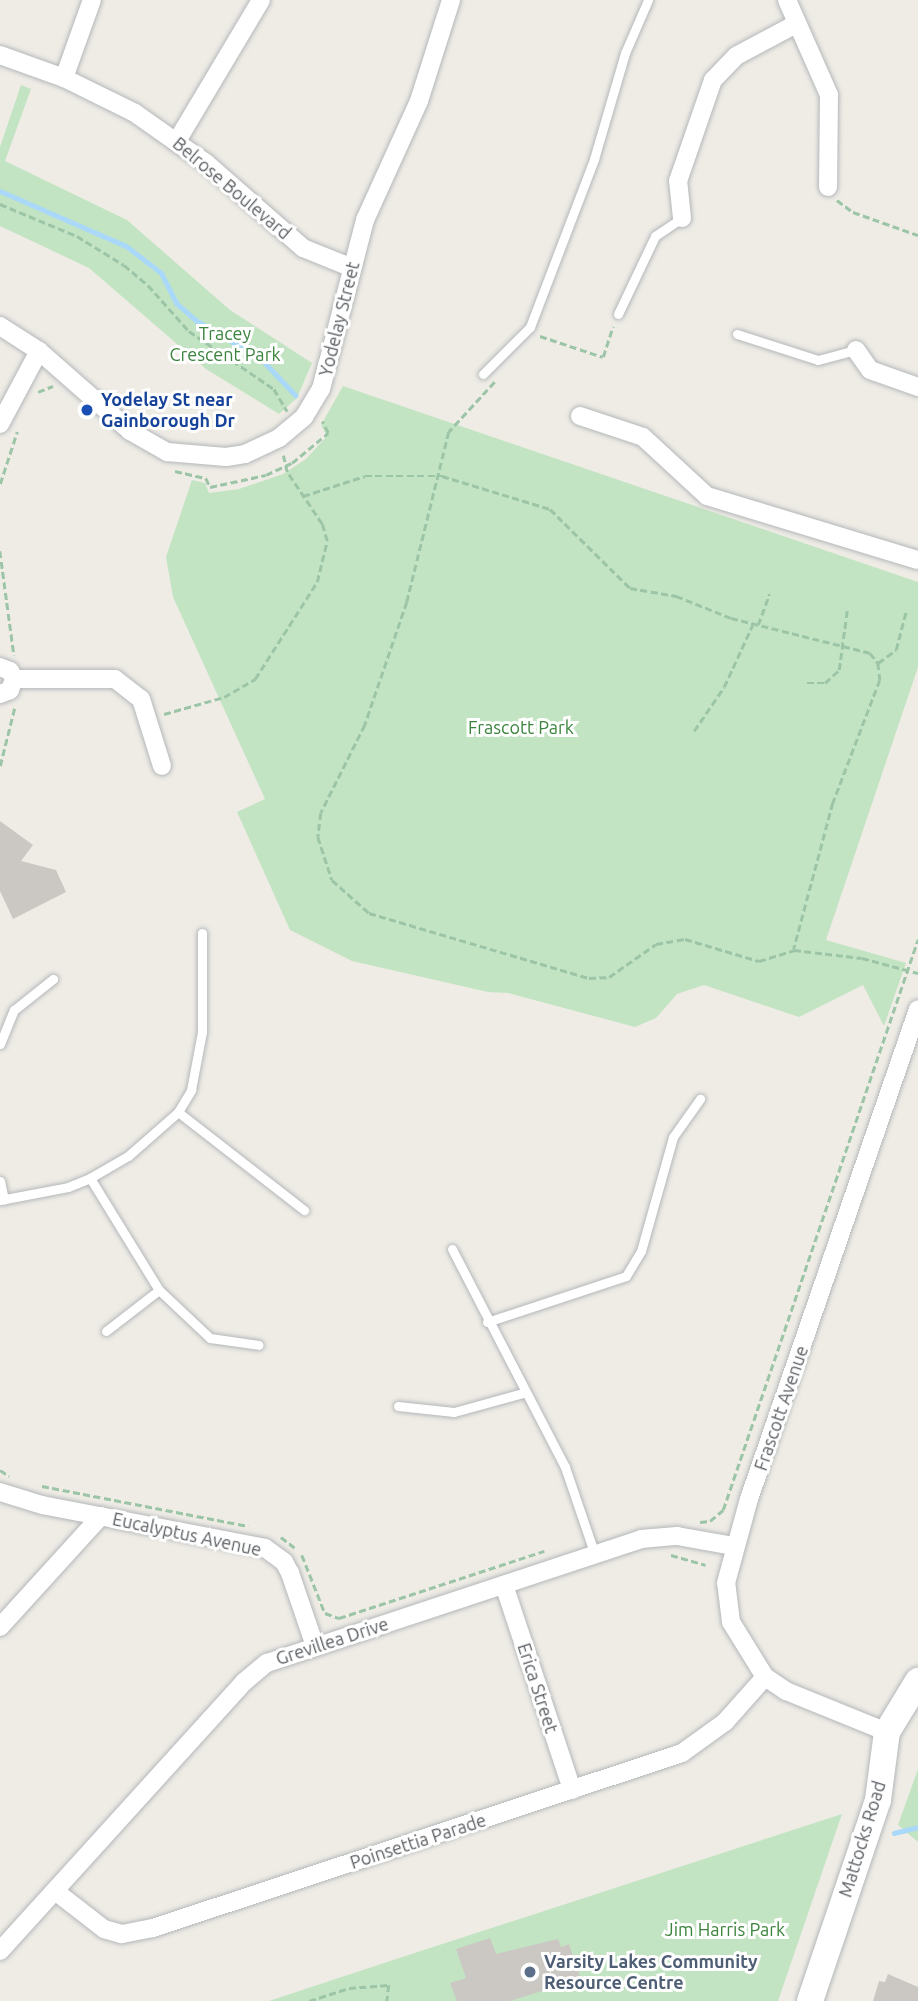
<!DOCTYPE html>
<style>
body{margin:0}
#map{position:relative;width:918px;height:2001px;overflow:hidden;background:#eeece5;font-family:Ubuntu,sans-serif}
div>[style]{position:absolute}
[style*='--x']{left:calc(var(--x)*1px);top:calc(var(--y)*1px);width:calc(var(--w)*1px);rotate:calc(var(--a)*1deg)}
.green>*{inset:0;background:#c3e4c3}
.stream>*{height:5px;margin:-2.5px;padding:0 2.5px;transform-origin:2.5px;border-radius:2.5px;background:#a9d8f9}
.building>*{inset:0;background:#cbc8c4}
.path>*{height:2.5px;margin-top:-1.25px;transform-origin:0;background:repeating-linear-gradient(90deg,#9cc5a7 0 7px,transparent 0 10.5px)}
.roads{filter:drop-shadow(0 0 2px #b5b7bb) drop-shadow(0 0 2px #b5b7bb)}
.lane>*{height:9px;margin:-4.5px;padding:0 4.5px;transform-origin:4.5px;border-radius:4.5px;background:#fff}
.street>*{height:18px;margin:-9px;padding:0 9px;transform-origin:9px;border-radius:9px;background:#fff}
.secondary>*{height:26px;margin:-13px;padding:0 13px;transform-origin:13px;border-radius:13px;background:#fff}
.dots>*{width:19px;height:19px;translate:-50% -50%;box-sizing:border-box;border:4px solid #fff;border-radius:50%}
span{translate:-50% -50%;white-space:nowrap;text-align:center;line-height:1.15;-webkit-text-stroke:6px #fff;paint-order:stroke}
.street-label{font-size:18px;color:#5c6064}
.park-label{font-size:18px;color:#3c843d}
.transit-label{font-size:18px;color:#164399;font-weight:700}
.left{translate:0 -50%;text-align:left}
.service-label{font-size:18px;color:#4e5e75;font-weight:700}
</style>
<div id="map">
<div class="green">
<i style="clip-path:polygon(21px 85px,31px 89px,5px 161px,127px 220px,230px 310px,312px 363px,297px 398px,279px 414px,206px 369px,89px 268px,0 226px,0 147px)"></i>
<i style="clip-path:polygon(343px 386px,918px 582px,918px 667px,826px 940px,906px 963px,884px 1026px,863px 985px,799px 1017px,704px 985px,677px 994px,656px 1018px,635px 1027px,508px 993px,488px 992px,352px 961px,290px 930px,237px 812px,265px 799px,173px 597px,166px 557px,192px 480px,205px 483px,209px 493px,239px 489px,283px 474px,306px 459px,327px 436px,321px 425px)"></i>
<i style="clip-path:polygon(918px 1769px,918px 1842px,898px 1825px)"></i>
<i style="clip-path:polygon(842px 1814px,778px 2001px,269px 2001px,384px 1963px)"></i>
</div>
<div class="stream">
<i style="--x:0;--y:191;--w:137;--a:23.6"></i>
<i style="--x:126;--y:246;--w:44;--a:37.6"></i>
<i style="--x:161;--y:273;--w:34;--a:63"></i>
<i style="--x:176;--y:303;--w:28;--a:41"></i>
<i style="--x:197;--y:321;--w:74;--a:30.7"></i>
<i style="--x:261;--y:359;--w:50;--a:46.6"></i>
<i style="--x:894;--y:1833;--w:25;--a:-14"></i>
</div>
<div class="building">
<i style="clip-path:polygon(0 821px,33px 845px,21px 861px,56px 870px,66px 892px,13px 919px,0 891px)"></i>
<i style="clip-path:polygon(490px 1938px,496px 1954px,558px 1939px,561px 1947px,569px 1944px,581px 1979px,510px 2001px,457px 2001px,450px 1983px,466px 1978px,456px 1949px)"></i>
<i style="clip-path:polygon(888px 1974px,918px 1987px,918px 2001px,873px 2001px,879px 1981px,885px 1982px)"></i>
</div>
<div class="path">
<i style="--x:837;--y:200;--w:20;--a:37"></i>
<i style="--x:853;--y:212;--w:69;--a:19.5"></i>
<i style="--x:0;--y:204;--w:83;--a:22.6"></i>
<i style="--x:77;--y:236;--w:55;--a:31.7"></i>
<i style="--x:124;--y:265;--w:31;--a:40"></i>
<i style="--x:148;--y:285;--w:62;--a:48.3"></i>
<i style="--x:189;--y:331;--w:103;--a:34.3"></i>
<i style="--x:274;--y:389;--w:26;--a:59"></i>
<i style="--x:540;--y:336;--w:66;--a:18.4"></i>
<i style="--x:603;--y:357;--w:32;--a:-72"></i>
<i style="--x:495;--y:382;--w:68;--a:132.6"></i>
<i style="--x:449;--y:432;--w:175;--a:103.9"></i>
<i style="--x:407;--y:602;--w:130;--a:108.9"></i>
<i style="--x:365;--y:725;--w:98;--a:116.6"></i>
<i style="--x:321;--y:813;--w:24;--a:97"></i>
<i style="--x:318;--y:837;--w:45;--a:72"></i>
<i style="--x:332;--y:880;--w:50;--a:41.7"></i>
<i style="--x:369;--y:913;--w:229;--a:16.5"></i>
<i style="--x:589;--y:978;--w:20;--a:-3"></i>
<i style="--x:609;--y:977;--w:57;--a:-35.1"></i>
<i style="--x:656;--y:944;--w:29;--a:-10"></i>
<i style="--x:685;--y:939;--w:77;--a:16.6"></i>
<i style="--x:759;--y:961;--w:37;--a:-17"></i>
<i style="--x:794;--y:950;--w:68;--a:6.7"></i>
<i style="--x:862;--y:958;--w:58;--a:15"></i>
<i style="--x:38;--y:392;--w:16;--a:-22"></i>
<i style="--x:175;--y:471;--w:32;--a:13"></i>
<i style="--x:206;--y:478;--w:10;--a:66"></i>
<i style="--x:210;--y:487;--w:57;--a:-12.1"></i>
<i style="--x:266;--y:475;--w:29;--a:-25"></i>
<i style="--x:292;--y:463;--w:47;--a:-39.8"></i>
<i style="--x:328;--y:433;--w:13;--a:-117"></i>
<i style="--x:0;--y:484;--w:55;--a:-71.9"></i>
<i style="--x:303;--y:496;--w:65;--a:-17.9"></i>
<i style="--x:365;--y:476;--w:77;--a:0"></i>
<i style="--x:442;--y:476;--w:113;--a:17"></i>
<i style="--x:550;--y:509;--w:112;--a:44.6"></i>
<i style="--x:630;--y:588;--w:47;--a:9.9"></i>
<i style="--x:676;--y:596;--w:59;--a:21.8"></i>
<i style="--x:731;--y:618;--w:143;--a:14.1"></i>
<i style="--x:870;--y:653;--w:13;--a:51"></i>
<i style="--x:878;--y:663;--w:17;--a:83"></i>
<i style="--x:880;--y:680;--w:132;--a:110.9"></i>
<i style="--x:833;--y:803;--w:151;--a:105"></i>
<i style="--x:0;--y:551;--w:105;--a:82.3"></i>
<i style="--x:758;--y:625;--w:33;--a:-70"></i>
<i style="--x:878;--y:663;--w:22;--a:-36"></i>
<i style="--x:896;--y:650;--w:40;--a:-75.6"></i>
<i style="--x:807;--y:683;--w:18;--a:0"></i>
<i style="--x:825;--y:683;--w:19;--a:-43"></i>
<i style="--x:839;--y:670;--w:60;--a:-82.3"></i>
<i style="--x:164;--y:714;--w:62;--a:-15.8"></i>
<i style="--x:224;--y:697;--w:36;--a:-30"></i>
<i style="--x:255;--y:679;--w:115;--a:-57.4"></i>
<i style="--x:317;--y:582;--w:42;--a:-76.3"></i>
<i style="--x:327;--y:541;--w:18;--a:-106"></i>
<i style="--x:322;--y:524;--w:63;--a:-123.9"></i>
<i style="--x:287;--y:472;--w:17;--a:-103"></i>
<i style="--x:694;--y:731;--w:53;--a:-55.7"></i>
<i style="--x:724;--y:687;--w:69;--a:-65.3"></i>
<i style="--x:0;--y:766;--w:62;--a:-76"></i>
<i style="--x:0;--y:1470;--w:11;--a:34"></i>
<i style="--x:42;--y:1486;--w:210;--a:11"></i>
<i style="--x:700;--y:1522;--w:10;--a:-6"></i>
<i style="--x:710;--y:1521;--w:17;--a:-40"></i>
<i style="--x:723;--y:1510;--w:603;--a:-71.14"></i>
<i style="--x:281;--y:1537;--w:18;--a:38"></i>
<i style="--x:302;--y:1555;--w:62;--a:68.4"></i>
<i style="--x:325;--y:1613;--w:15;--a:20"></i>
<i style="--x:339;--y:1618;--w:216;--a:-18.1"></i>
<i style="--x:671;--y:1555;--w:36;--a:16"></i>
<i style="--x:309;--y:2001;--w:42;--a:-18"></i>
<i style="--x:349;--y:1988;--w:40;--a:-4.3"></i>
<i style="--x:389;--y:1985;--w:16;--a:97"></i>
</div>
<div class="roads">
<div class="lane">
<i style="--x:618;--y:314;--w:86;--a:-64.6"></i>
<i style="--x:655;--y:236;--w:32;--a:-34"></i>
<i style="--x:737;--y:334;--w:85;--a:17.8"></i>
<i style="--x:818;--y:360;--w:39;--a:-15"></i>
<i style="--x:483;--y:374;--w:66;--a:-45"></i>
<i style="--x:530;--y:327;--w:180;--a:-69.1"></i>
<i style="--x:594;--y:159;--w:110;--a:-73.7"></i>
<i style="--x:625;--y:53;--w:58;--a:-66.5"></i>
<i style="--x:0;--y:1044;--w:37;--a:-68"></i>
<i style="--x:14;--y:1010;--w:50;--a:-38.5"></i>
<i style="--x:178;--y:1112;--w:160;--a:37.9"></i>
<i style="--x:90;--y:1178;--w:132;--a:58.4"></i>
<i style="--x:159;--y:1290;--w:70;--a:43.3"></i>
<i style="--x:210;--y:1338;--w:49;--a:8.1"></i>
<i style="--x:0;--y:1181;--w:19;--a:78"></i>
<i style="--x:0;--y:1200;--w:69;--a:-10.8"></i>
<i style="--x:68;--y:1187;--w:24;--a:-22"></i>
<i style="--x:90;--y:1178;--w:44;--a:-30.1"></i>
<i style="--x:128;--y:1156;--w:67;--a:-41.3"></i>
<i style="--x:178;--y:1112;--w:26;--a:-59"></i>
<i style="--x:191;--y:1090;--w:59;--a:-79.3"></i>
<i style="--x:202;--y:1032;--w:99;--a:-90"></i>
<i style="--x:452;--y:1249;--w:246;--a:62.6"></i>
<i style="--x:565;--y:1467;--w:93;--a:71.2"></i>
<i style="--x:487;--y:1322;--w:146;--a:-18.3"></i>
<i style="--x:626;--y:1276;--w:29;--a:-59"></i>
<i style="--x:641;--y:1251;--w:118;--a:-74.3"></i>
<i style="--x:673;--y:1137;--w:47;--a:-54.6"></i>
<i style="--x:106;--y:1331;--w:67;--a:-37.7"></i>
<i style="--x:398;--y:1406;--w:56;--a:6.1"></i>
<i style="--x:454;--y:1412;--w:72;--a:-15.4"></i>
</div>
<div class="street">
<i style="--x:787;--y:0;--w:104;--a:66.1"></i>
<i style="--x:829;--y:95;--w:92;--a:90.6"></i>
<i style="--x:0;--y:55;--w:68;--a:19.8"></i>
<i style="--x:64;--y:78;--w:79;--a:26.2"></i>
<i style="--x:135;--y:113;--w:87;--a:35.2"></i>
<i style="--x:206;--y:163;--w:129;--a:41.2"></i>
<i style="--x:303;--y:248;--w:51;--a:22"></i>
<i style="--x:64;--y:78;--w:83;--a:-70.3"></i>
<i style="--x:177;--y:141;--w:164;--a:-59.2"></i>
<i style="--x:682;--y:218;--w:37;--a:-96"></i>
<i style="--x:678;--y:181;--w:107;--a:-70.9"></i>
<i style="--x:713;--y:80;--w:33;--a:-46"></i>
<i style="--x:736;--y:56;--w:68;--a:-28.1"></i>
<i style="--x:0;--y:326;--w:46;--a:32.7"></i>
<i style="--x:39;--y:351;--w:121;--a:41.3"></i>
<i style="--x:130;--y:431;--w:43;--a:29.6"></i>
<i style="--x:167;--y:452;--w:59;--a:4.8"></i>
<i style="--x:226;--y:457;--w:19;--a:-9"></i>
<i style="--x:245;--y:454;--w:38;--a:-25"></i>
<i style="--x:279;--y:438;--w:33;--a:-40"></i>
<i style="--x:304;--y:417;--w:33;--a:-59"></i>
<i style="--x:321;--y:389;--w:175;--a:-75.4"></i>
<i style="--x:365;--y:220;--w:131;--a:-65.6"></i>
<i style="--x:419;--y:101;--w:106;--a:-72.4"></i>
<i style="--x:856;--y:350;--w:24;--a:55"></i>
<i style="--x:870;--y:370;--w:51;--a:19.5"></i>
<i style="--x:580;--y:416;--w:66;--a:18.4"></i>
<i style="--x:643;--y:437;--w:87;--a:42.7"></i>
<i style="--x:707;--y:496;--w:220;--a:16.9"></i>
<i style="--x:0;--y:424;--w:83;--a:-61.9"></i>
<i style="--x:0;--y:667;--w:11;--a:22"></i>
<i style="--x:10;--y:671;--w:9;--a:63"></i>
<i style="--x:14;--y:679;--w:12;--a:110"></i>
<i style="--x:10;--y:690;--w:11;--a:158"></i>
<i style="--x:14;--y:679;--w:101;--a:0"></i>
<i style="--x:115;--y:679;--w:33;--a:38"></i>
<i style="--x:141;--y:699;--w:70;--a:72.6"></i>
<i style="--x:0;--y:1492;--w:44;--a:17.2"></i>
<i style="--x:42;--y:1505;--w:227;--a:10.9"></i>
<i style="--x:265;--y:1548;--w:24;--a:36"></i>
<i style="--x:284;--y:1562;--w:13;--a:61"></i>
<i style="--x:290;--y:1573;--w:77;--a:71.1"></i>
<i style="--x:504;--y:1585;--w:216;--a:71.6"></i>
<i style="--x:0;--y:1627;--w:150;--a:-47.7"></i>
<i style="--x:887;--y:1732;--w:109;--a:-157.9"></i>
<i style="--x:786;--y:1691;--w:25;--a:-146"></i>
<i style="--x:765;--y:1677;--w:65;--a:-121.7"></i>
<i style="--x:731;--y:1622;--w:39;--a:-97"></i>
<i style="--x:726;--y:1583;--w:87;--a:-74.7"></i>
<i style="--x:749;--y:1499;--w:518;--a:-70.97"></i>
<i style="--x:55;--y:1891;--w:62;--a:37.8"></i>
<i style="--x:104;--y:1929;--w:19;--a:16"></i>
<i style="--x:122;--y:1934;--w:32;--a:-11"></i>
<i style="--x:153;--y:1928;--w:557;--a:-18.3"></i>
<i style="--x:682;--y:1753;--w:53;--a:-35.8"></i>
<i style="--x:725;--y:1722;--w:60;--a:-48.4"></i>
<i style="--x:0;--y:1951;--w:363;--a:-47.8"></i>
<i style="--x:244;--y:1682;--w:30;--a:-40"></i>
<i style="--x:267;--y:1663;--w:394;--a:-18.3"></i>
<i style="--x:641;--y:1539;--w:36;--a:-5"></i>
<i style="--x:677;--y:1536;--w:58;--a:10"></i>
</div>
<div class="secondary">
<i style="--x:810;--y:2001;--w:212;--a:-71.3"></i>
<i style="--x:878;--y:1800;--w:69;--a:-82.5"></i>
<i style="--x:887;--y:1732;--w:60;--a:-58.7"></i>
</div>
</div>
<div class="dots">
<i style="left:87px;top:410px;background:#1a4fb4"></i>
<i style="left:530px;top:1972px;background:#5c6f8a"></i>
</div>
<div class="street-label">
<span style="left:232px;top:188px;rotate:40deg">Belrose Boulevard</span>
<span style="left:339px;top:319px;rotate:-76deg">Yodelay Street</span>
<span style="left:781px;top:1408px;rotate:-71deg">Frascott Avenue</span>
<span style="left:187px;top:1534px;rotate:12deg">Eucalyptus Avenue</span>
<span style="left:332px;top:1641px;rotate:-18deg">Grevillea Drive</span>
<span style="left:538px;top:1688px;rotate:72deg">Erica Street</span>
<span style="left:862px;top:1839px;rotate:-73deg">Mattocks Road</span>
<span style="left:418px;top:1841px;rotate:-18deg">Poinsettia Parade</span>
</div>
<div class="park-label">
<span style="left:225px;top:344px">Tracey<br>Crescent Park</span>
<span style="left:521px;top:727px">Frascott Park</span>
<span style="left:725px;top:1929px">Jim Harris Park</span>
</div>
<div class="transit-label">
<span class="left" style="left:101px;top:410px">Yodelay St near<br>Gainborough Dr</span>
</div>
<div class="service-label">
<span class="left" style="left:544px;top:1972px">Varsity Lakes Community<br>Resource Centre</span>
</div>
</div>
